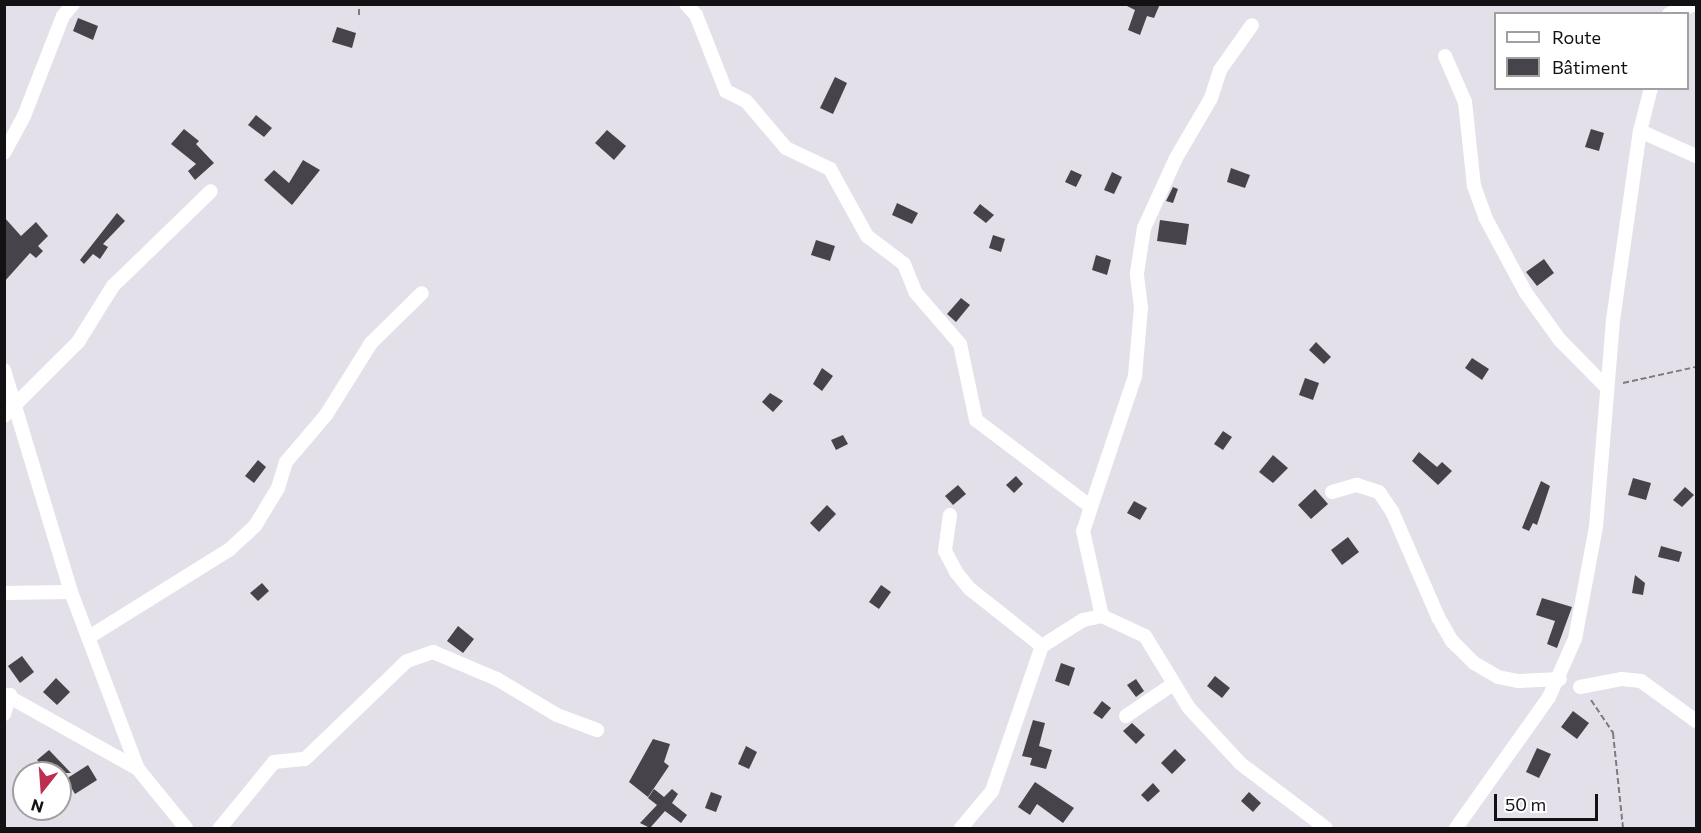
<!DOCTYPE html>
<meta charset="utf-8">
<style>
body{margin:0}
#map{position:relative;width:1701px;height:833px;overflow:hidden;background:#e4e0e9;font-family:Commissioner,sans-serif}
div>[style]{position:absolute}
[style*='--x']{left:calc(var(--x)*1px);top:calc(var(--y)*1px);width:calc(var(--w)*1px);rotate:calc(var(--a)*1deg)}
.building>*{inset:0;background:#47434b}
.path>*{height:2px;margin-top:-1px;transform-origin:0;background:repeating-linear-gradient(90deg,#7d7a80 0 6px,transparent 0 9px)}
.street>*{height:14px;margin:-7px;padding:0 7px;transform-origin:7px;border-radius:7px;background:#fff}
span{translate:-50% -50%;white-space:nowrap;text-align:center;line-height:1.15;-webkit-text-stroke:6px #fff;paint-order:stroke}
.frame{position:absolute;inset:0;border:6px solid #131114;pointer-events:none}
.legend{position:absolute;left:1494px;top:12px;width:195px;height:78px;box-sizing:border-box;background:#fff;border:2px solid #a1a0a1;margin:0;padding:8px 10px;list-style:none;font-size:18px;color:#131114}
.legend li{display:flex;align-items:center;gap:12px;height:30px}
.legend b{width:30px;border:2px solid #a1a0a1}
.north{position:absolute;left:12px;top:761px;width:60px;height:60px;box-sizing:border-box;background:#fff;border:2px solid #a1a0a1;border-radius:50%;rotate:197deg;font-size:16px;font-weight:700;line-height:24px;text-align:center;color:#131114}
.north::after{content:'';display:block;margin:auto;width:21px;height:27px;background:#be2e51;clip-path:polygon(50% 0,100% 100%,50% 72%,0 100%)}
.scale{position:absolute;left:1494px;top:794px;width:104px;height:27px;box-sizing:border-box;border:3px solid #131114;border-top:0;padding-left:8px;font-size:18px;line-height:21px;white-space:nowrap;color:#131114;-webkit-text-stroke:4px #fff;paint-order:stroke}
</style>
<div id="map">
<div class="building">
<i style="clip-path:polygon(1123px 4px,1160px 4px,1154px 18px,1147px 16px,1140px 35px,1128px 30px,1135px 10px)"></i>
<i style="clip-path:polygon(78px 18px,98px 26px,93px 40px,73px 31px)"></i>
<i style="clip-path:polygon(337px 27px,356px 33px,352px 48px,332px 42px)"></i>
<i style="clip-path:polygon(835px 77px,847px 83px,833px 114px,820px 108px)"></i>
<i style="clip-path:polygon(256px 115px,272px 128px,264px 137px,248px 125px)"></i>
<i style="clip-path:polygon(184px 129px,199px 141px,196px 144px,214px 163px,195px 180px,188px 171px,196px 164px,171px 144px)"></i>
<i style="clip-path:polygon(1591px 129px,1604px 133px,1599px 151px,1585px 147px)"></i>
<i style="clip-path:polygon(607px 130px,626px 146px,614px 160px,595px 143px)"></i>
<i style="clip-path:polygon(303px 160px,320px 170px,292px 205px,264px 180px,274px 170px,289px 183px)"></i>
<i style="clip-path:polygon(1231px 168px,1250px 175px,1245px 188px,1227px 182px)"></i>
<i style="clip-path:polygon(1071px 170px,1082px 175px,1076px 187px,1065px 182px)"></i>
<i style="clip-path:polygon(1112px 172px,1122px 177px,1114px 194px,1104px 190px)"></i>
<i style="clip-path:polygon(1173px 187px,1178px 189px,1173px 203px,1166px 201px)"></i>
<i style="clip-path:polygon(897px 203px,918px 213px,912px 224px,892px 215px)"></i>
<i style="clip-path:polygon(980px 204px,994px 215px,986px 223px,973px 213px)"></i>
<i style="clip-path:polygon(117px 213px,125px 221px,103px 244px,108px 247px,100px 259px,93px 254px,84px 264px,80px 260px)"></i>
<i style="clip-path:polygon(4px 217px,21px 236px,36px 222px,48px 236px,38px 246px,43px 251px,36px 258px,30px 253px,4px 282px)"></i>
<i style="clip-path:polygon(1160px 220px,1189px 224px,1186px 245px,1157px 241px)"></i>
<i style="clip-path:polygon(993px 235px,1005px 239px,1001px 252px,989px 248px)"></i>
<i style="clip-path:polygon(816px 240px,835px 246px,830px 261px,811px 255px)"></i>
<i style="clip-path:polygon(1096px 255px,1111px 260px,1107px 275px,1092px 270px)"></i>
<i style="clip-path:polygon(1544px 259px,1554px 273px,1537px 286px,1526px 272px)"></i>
<i style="clip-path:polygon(961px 298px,970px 305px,956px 322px,947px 314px)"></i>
<i style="clip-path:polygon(1316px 342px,1331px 357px,1324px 364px,1309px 350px)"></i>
<i style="clip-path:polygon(1472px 358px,1489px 369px,1482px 380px,1465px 368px)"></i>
<i style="clip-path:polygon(822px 368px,833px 376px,822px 391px,813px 384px)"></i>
<i style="clip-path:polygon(1305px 378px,1319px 383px,1313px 400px,1299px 395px)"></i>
<i style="clip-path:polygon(770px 393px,783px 401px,773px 412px,762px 402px)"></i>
<i style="clip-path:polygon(1223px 431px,1232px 437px,1223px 450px,1214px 444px)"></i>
<i style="clip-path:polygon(843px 435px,848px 444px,836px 450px,831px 440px)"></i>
<i style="clip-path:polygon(1419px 452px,1437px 467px,1442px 462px,1452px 471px,1438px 485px,1412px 461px)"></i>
<i style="clip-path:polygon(1273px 455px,1288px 468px,1273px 483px,1259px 472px)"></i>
<i style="clip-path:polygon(258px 460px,266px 467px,254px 483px,245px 476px)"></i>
<i style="clip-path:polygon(1016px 476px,1023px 484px,1014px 493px,1006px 485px)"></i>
<i style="clip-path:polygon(1633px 478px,1651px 483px,1646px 500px,1628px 495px)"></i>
<i style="clip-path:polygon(1541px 481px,1550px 486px,1537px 525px,1533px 523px,1529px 531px,1522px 528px)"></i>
<i style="clip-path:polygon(958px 485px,966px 494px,953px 505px,945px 496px)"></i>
<i style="clip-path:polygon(1685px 487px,1694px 495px,1682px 507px,1673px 500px)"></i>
<i style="clip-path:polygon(1315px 489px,1328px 504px,1311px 519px,1298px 505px)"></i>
<i style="clip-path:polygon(1134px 501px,1147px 508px,1140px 520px,1127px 513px)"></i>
<i style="clip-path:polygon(827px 505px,836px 514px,819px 532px,810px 523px)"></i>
<i style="clip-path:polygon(1348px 537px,1359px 552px,1342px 565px,1331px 550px)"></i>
<i style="clip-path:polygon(1661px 546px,1682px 552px,1679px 562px,1658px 557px)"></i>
<i style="clip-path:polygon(1635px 575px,1645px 583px,1643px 595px,1632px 593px)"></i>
<i style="clip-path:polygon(262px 583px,269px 591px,258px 601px,250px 593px)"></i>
<i style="clip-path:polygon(881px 585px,891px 592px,879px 609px,869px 602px)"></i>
<i style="clip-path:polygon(1542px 598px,1572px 607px,1557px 648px,1547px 644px,1555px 621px,1536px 615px)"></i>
<i style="clip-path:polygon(458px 626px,474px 639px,463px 653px,447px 641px)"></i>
<i style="clip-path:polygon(22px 656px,34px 672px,20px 683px,8px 666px)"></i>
<i style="clip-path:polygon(1061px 663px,1075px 668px,1069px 686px,1055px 681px)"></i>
<i style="clip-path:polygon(1215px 676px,1230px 688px,1222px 698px,1207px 686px)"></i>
<i style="clip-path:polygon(56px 678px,70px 692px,57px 705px,43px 692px)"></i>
<i style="clip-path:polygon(1136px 679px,1144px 691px,1136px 697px,1127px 685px)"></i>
<i style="clip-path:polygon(1102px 701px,1111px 708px,1102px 719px,1093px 713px)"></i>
<i style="clip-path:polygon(1573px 711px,1589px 723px,1577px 739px,1561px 727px)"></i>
<i style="clip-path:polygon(1033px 720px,1045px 723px,1039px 746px,1052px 750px,1046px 769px,1030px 765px,1032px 758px,1022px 756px)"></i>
<i style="clip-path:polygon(1132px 723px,1145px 735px,1136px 744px,1123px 731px)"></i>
<i style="clip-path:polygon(653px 739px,670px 744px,664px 762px,669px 766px,648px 797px,629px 782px)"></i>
<i style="clip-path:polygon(746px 746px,757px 752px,749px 769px,738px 764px)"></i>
<i style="clip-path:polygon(1537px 748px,1551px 754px,1539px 778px,1526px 772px)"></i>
<i style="clip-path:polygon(1175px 749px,1186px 760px,1172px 774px,1161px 763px)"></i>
<i style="clip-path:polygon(49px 750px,71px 773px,49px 773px,37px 760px)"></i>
<i style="clip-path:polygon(88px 765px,97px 780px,75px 794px,66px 779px)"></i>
<i style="clip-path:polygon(1035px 782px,1074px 808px,1063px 823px,1037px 804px,1030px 815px,1018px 807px)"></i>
<i style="clip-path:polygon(1153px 783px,1160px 791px,1148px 802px,1141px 795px)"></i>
<i style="clip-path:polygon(654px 789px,664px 797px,672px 789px,678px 794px,672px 803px,687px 815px,681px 823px,665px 811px,650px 828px,640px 823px,657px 805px,648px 798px)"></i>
<i style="clip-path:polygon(711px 792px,722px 796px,716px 812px,705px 808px)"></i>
<i style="clip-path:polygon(1249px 792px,1261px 803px,1253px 812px,1241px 801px)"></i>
</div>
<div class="path">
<i style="--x:359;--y:15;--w:11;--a:-90"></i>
<i style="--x:1623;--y:383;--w:75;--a:-12.4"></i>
<i style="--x:1591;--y:700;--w:40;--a:56"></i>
<i style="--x:1613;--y:733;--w:96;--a:84"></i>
</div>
<div class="street">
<i style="--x:686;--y:4;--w:15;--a:48"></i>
<i style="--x:696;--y:15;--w:82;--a:68.5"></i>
<i style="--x:726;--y:91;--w:22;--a:27"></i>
<i style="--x:746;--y:101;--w:62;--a:49.6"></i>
<i style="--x:786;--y:148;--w:49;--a:25.5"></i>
<i style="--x:830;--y:169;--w:77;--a:61.1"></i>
<i style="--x:867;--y:236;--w:46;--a:37.1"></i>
<i style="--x:904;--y:264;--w:31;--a:68"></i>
<i style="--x:916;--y:293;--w:67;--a:49.2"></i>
<i style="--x:960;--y:344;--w:78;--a:78.1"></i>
<i style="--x:976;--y:420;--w:144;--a:37.1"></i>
<i style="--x:1091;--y:507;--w:25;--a:108"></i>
<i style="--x:1083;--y:531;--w:87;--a:77.4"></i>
<i style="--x:1669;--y:14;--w:28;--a:-21"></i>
<i style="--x:1445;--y:56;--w:50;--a:66.5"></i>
<i style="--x:1465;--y:102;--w:84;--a:83.9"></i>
<i style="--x:1474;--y:186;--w:33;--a:70"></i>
<i style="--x:1485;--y:217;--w:86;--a:61.7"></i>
<i style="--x:1526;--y:293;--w:57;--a:54.3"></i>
<i style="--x:1559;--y:339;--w:66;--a:45.6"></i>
<i style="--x:1640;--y:131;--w:61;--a:24.1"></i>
<i style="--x:4;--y:153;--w:42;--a:-61.6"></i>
<i style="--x:24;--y:116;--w:107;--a:-68.7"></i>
<i style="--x:63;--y:16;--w:16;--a:-50"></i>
<i style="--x:4;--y:370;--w:232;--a:73.2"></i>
<i style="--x:71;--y:592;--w:189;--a:69.3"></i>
<i style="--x:138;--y:769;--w:76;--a:50.9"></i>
<i style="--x:4;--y:416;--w:105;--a:-45"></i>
<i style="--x:78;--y:342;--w:66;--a:-58"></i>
<i style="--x:113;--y:286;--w:136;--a:-44.1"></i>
<i style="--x:1332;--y:492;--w:26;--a:-16"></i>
<i style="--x:1357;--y:485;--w:23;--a:18"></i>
<i style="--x:1379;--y:492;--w:23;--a:56"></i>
<i style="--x:1392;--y:511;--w:116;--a:66.5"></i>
<i style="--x:1438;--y:617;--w:28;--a:60"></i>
<i style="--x:1452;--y:641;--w:31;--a:45"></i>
<i style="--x:1474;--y:663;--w:28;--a:30"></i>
<i style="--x:1498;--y:677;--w:21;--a:11"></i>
<i style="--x:1519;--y:681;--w:41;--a:-2.8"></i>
<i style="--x:1091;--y:507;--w:138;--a:-71.4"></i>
<i style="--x:1135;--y:376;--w:68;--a:-85"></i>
<i style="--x:1141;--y:308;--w:35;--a:-97"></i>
<i style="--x:1137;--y:273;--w:46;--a:-81.2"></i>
<i style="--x:1144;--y:228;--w:77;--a:-65.4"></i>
<i style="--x:1176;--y:158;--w:69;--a:-59.7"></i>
<i style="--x:1211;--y:98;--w:29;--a:-72"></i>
<i style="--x:1220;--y:70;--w:55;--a:-54.6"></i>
<i style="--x:950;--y:515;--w:36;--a:98"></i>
<i style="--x:945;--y:551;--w:24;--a:62"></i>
<i style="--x:956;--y:572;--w:22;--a:51"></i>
<i style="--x:970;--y:589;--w:92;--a:38.4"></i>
<i style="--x:4;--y:593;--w:67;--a:-0.9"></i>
<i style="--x:89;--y:637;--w:165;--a:-31.9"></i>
<i style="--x:229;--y:550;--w:35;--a:-43"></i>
<i style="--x:255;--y:526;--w:44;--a:-58.8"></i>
<i style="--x:278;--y:488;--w:27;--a:-73"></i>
<i style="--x:286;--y:462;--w:62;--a:-49.6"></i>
<i style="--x:326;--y:415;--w:85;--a:-58"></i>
<i style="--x:371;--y:343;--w:71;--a:-44.4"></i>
<i style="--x:1580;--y:687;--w:43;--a:-10.8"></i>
<i style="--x:1622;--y:679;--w:19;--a:6"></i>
<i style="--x:1641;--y:681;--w:68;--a:36"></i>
<i style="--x:4;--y:694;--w:154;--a:29.2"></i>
<i style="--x:4;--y:714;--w:20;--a:-72"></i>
<i style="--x:1126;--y:716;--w:57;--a:-34.2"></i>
<i style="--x:220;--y:828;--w:85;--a:-50.7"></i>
<i style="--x:274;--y:762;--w:31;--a:-6"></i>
<i style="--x:305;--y:759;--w:141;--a:-43.9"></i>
<i style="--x:407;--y:661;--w:28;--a:-19"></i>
<i style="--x:433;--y:652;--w:69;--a:22.9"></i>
<i style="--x:497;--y:679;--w:70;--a:31"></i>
<i style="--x:557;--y:715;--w:43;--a:20.6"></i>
<i style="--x:961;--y:828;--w:48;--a:-50"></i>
<i style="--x:992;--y:791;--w:153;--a:-71"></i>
<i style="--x:1042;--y:646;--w:49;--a:-32.4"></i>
<i style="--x:1083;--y:620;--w:19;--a:-12"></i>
<i style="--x:1102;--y:616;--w:47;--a:24.9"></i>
<i style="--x:1145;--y:636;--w:84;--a:58.6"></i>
<i style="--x:1189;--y:708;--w:76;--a:47.1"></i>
<i style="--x:1241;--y:764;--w:106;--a:37"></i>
<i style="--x:1456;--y:828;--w:161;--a:-54.6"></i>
<i style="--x:1549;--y:697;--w:64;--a:-65.9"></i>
<i style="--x:1575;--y:639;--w:114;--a:-79.4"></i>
<i style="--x:1596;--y:527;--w:208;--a:-85.3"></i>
<i style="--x:1613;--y:320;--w:191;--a:-81.9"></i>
<i style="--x:1640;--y:131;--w:44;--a:-75.7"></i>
</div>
<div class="frame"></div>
<ul class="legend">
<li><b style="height:8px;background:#fff"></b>Route</li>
<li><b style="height:16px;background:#47434b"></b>Bâtiment</li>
</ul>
<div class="north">N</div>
<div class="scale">50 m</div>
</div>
